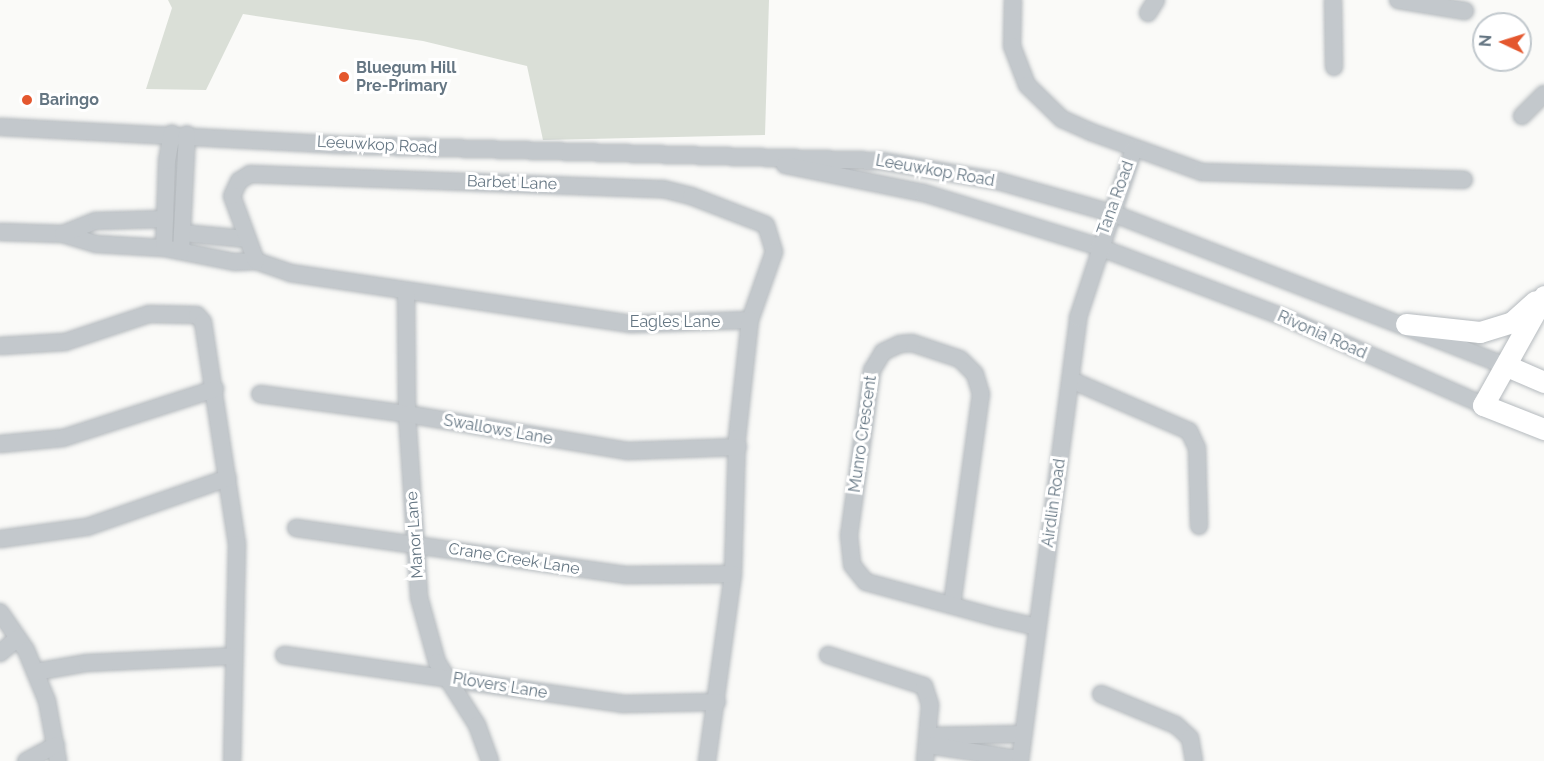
<!DOCTYPE html>
<style>
body{margin:0}
#map{position:relative;width:1544px;height:761px;overflow:hidden;background:#fafaf8;font-family:Raleway,sans-serif}
div>[style]{position:absolute}
[style*='--x']{left:calc(var(--x)*1px);top:calc(var(--y)*1px);width:calc(var(--w)*1px);rotate:calc(var(--a)*1deg)}
.green>*{inset:0;background:#dadfd7}
.roads{filter:drop-shadow(0 0 2px #b5babe) drop-shadow(0 0 2px #b5babe)}
.minor>*{height:16px;margin:-8px;padding:0 8px;transform-origin:8px;border-radius:8px;background:#c3c8cc}
.major>*{height:21px;margin:-10.5px;padding:0 10.5px;transform-origin:10.5px;border-radius:10.5px;background:#fff}
.dots>*{width:16px;height:16px;translate:-50% -50%;box-sizing:border-box;border:3px solid #fff;border-radius:50%}
span{translate:-50% -50%;white-space:nowrap;text-align:center;line-height:1.15;-webkit-text-stroke:6px #fff;paint-order:stroke}
.poi-label{font-size:16px;color:#657683;font-weight:700}
.left{translate:0 -50%;text-align:left}
.street-label{font-size:16px;color:#657683}
.north{position:absolute;left:1472px;top:12px;width:60px;height:60px;box-sizing:border-box;background:#fff;border:2px solid #c1c8cd;border-radius:50%;rotate:274deg;font-size:16px;font-weight:700;line-height:24px;text-align:center;color:#657683}
.north::after{content:'';display:block;margin:auto;width:21px;height:27px;background:#e4572e;clip-path:polygon(50% 0,100% 100%,50% 72%,0 100%)}
</style>
<div id="map">
<div class="green">
<i style="clip-path:polygon(168px 0,769px 0,765px 135px,543px 140px,527px 66px,423px 41px,243px 14px,206px 90px,146px 89px,172px 8px)"></i>
</div>
<div class="roads">
<div class="minor">
<i style="--x:1013;--y:0;--w:46;--a:91.2"></i>
<i style="--x:1012;--y:46;--w:42;--a:69"></i>
<i style="--x:1027;--y:85;--w:49;--a:44.2"></i>
<i style="--x:1062;--y:119;--w:32;--a:24"></i>
<i style="--x:1091;--y:132;--w:118;--a:19.8"></i>
<i style="--x:1202;--y:172;--w:262;--a:1.7"></i>
<i style="--x:1333;--y:0;--w:67;--a:89.1"></i>
<i style="--x:1398;--y:0;--w:68;--a:9.3"></i>
<i style="--x:1148;--y:13;--w:15;--a:-58"></i>
<i style="--x:1522;--y:116;--w:31;--a:-45"></i>
<i style="--x:0;--y:127;--w:345;--a:3"></i>
<i style="--x:345;--y:145;--w:536;--a:1.71"></i>
<i style="--x:881;--y:161;--w:119;--a:9.7"></i>
<i style="--x:998;--y:181;--w:118;--a:15.7"></i>
<i style="--x:1112;--y:213;--w:424;--a:21.2"></i>
<i style="--x:785;--y:165;--w:142;--a:11.4"></i>
<i style="--x:924;--y:193;--w:183;--a:17.1"></i>
<i style="--x:1099;--y:247;--w:200;--a:20.8"></i>
<i style="--x:1286;--y:318;--w:215;--a:23.8"></i>
<i style="--x:0;--y:232;--w:63;--a:1.8"></i>
<i style="--x:63;--y:234;--w:34;--a:17"></i>
<i style="--x:96;--y:244;--w:68;--a:3.4"></i>
<i style="--x:164;--y:248;--w:72;--a:11.2"></i>
<i style="--x:235;--y:262;--w:21;--a:-3"></i>
<i style="--x:256;--y:261;--w:36;--a:19"></i>
<i style="--x:290;--y:273;--w:345;--a:8.5"></i>
<i style="--x:631;--y:324;--w:119;--a:-1.9"></i>
<i style="--x:183;--y:233;--w:63;--a:5.4"></i>
<i style="--x:63;--y:234;--w:35;--a:-22"></i>
<i style="--x:96;--y:221;--w:69;--a:-1.7"></i>
<i style="--x:164;--y:248;--w:87;--a:-88"></i>
<i style="--x:167;--y:161;--w:28;--a:-80"></i>
<i style="--x:181;--y:251;--w:117;--a:-87.1"></i>
<i style="--x:256;--y:261;--w:69;--a:-110.3"></i>
<i style="--x:232;--y:196;--w:17;--a:-65"></i>
<i style="--x:239;--y:181;--w:13;--a:-32"></i>
<i style="--x:250;--y:174;--w:413;--a:2.1"></i>
<i style="--x:663;--y:189;--w:29;--a:14"></i>
<i style="--x:691;--y:196;--w:80;--a:21.1"></i>
<i style="--x:766;--y:225;--w:28;--a:73"></i>
<i style="--x:774;--y:252;--w:72;--a:109.4"></i>
<i style="--x:750;--y:320;--w:119;--a:96.3"></i>
<i style="--x:737;--y:438;--w:136;--a:91.7"></i>
<i style="--x:733;--y:574;--w:189;--a:97.9"></i>
<i style="--x:406;--y:292;--w:122;--a:89.5"></i>
<i style="--x:407;--y:414;--w:183;--a:86.2"></i>
<i style="--x:419;--y:597;--w:67;--a:74.5"></i>
<i style="--x:437;--y:662;--w:75;--a:57.6"></i>
<i style="--x:477;--y:725;--w:38;--a:70"></i>
<i style="--x:0;--y:346;--w:65;--a:-3.5"></i>
<i style="--x:65;--y:342;--w:89;--a:-18.4"></i>
<i style="--x:149;--y:314;--w:48;--a:1.2"></i>
<i style="--x:197;--y:315;--w:9;--a:49"></i>
<i style="--x:203;--y:322;--w:225;--a:81.3"></i>
<i style="--x:237;--y:544;--w:217;--a:91.3"></i>
<i style="--x:1071;--y:380;--w:129;--a:23.4"></i>
<i style="--x:1189;--y:431;--w:19;--a:65"></i>
<i style="--x:1197;--y:448;--w:78;--a:88.5"></i>
<i style="--x:260;--y:394;--w:148;--a:7.7"></i>
<i style="--x:407;--y:414;--w:223;--a:9.5"></i>
<i style="--x:627;--y:451;--w:111;--a:-2.1"></i>
<i style="--x:0;--y:444;--w:63;--a:-5.4"></i>
<i style="--x:63;--y:438;--w:160;--a:-17.9"></i>
<i style="--x:296;--y:528;--w:334;--a:8.1"></i>
<i style="--x:627;--y:575;--w:106;--a:-0.5"></i>
<i style="--x:0;--y:539;--w:88;--a:-7.9"></i>
<i style="--x:87;--y:527;--w:149;--a:-19.2"></i>
<i style="--x:952;--y:605;--w:213;--a:-82.2"></i>
<i style="--x:981;--y:394;--w:21;--a:-107"></i>
<i style="--x:975;--y:374;--w:21;--a:-135"></i>
<i style="--x:960;--y:359;--w:51;--a:-161.6"></i>
<i style="--x:912;--y:343;--w:12;--a:175"></i>
<i style="--x:900;--y:344;--w:19;--a:155"></i>
<i style="--x:883;--y:352;--w:21;--a:121"></i>
<i style="--x:872;--y:370;--w:167;--a:97.9"></i>
<i style="--x:849;--y:535;--w:30;--a:84"></i>
<i style="--x:852;--y:565;--w:22;--a:51"></i>
<i style="--x:866;--y:582;--w:137;--a:15.3"></i>
<i style="--x:998;--y:618;--w:39;--a:13"></i>
<i style="--x:0;--y:612;--w:46;--a:55.6"></i>
<i style="--x:26;--y:650;--w:55;--a:67.6"></i>
<i style="--x:47;--y:701;--w:61;--a:79.6"></i>
<i style="--x:0;--y:653;--w:23;--a:-40"></i>
<i style="--x:284;--y:655;--w:342;--a:8.2"></i>
<i style="--x:622;--y:704;--w:95;--a:-1.2"></i>
<i style="--x:828;--y:655;--w:101;--a:17.9"></i>
<i style="--x:924;--y:686;--w:20;--a:72"></i>
<i style="--x:930;--y:705;--w:56;--a:95.1"></i>
<i style="--x:35;--y:672;--w:53;--a:-9.8"></i>
<i style="--x:87;--y:663;--w:146;--a:-2.7"></i>
<i style="--x:1101;--y:694;--w:81;--a:22.5"></i>
<i style="--x:1176;--y:725;--w:19;--a:43"></i>
<i style="--x:1190;--y:738;--w:23;--a:80"></i>
<i style="--x:929;--y:736;--w:94;--a:-1.2"></i>
<i style="--x:928;--y:745;--w:93;--a:8.7"></i>
<i style="--x:26;--y:761;--w:34;--a:-28"></i>
<i style="--x:1020;--y:761;--w:447;--a:-82.5"></i>
<i style="--x:1078;--y:318;--w:178;--a:-71.7"></i>
</div>
<div class="major">
<i style="--x:1544;--y:296;--w:125;--a:119.2"></i>
<i style="--x:1483;--y:405;--w:66;--a:21.5"></i>
<i style="--x:1406;--y:324;--w:74;--a:6.2"></i>
<i style="--x:1480;--y:332;--w:34;--a:-17"></i>
<i style="--x:1512;--y:322;--w:31;--a:-42"></i>
<i style="--x:1507;--y:366;--w:40;--a:23.4"></i>
</div>
</div>
<div class="dots">
<i style="left:344px;top:77px;background:#e4572e"></i>
<i style="left:27px;top:100px;background:#e4572e"></i>
</div>
<div class="poi-label">
<span class="left" style="left:356px;top:77px">Bluegum Hill<br>Pre-Primary</span>
<span class="left" style="left:39px;top:100px">Baringo</span>
</div>
<div class="street-label">
<span style="left:377px;top:145px;rotate:3deg">Leeuwkop Road</span>
<span style="left:935px;top:171px;rotate:10deg">Leeuwkop Road</span>
<span style="left:512px;top:183px;rotate:2deg">Barbet Lane</span>
<span style="left:1116px;top:198px;rotate:-70deg">Tana Road</span>
<span style="left:675px;top:322px">Eagles Lane</span>
<span style="left:1322px;top:335px;rotate:24deg">Rivonia Road</span>
<span style="left:498px;top:430px;rotate:10deg">Swallows Lane</span>
<span style="left:863px;top:434px;rotate:-82deg">Munro Crescent</span>
<span style="left:1054px;top:503px;rotate:-82deg">Airdlin Road</span>
<span style="left:415px;top:535px;rotate:-94deg">Manor Lane</span>
<span style="left:514px;top:559px;rotate:9deg">Crane Creek Lane</span>
<span style="left:500px;top:686px;rotate:9deg">Plovers Lane</span>
</div>
<div class="north">N</div>
</div>
